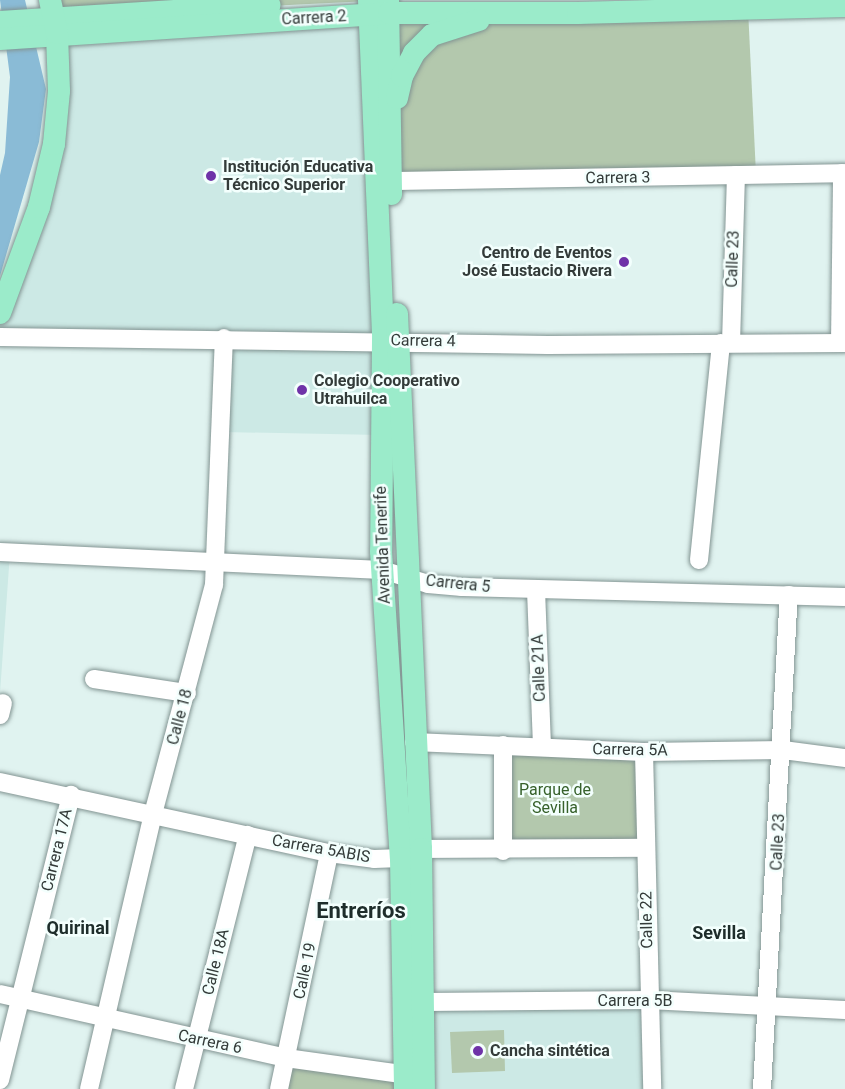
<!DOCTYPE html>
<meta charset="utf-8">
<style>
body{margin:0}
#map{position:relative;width:845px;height:1089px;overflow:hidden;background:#e0f3f0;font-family:Roboto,sans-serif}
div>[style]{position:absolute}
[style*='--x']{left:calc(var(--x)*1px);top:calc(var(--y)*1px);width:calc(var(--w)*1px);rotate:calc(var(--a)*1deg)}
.built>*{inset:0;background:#cce9e5}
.green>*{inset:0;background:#b3c8ad}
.water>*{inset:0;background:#8abbd6}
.roads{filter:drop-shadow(0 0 2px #829492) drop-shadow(0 0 2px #829492)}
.minor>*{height:18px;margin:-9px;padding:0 9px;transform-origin:9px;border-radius:9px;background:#fff}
.major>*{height:22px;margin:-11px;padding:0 11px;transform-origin:11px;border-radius:11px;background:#9bebca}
.dots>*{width:16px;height:16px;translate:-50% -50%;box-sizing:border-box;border:3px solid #f3fffd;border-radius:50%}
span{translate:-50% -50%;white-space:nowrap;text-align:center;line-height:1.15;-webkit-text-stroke:5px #f3fffd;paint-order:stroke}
.street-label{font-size:16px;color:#333b39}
.poi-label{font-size:16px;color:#333b39;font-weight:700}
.left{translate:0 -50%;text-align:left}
.right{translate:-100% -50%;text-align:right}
.park-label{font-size:16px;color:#37612b}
.neighbourhood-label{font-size:18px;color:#1e2d2b;font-weight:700}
.district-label{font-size:22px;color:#1e2d2b;font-weight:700}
</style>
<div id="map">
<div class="built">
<i style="clip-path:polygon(368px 14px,383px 340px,0 337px,0 313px,39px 207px,53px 37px)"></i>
<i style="clip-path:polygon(226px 344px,378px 348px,380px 435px,223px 432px)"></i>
<i style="clip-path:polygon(0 552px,10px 553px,0 693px)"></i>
<i style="clip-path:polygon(649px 1000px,651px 1089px,425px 1089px,425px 1002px)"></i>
</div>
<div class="green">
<i style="clip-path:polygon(51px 0,369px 0,369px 1px,54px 17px)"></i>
<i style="clip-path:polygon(748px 9px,756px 174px,391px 181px,389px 13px)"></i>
<i style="clip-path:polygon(503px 745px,644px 752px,646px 848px,503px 851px)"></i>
<i style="clip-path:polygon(504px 1030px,505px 1071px,452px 1073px,450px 1032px)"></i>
<i style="clip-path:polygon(286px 1058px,405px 1075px,405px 1089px,279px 1089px)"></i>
</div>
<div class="water">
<i style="clip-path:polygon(0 0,25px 0,46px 89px,39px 142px,0 276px,0 175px,5px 153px,10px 77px)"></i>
</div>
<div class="roads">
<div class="minor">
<i style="--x:391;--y:181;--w:454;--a:-1"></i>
<i style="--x:0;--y:337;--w:548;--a:0.84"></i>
<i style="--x:548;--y:345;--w:297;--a:-0.4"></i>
<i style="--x:731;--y:343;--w:168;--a:-88.3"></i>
<i style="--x:840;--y:343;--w:170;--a:-89.3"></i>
<i style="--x:0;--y:552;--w:382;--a:2.7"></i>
<i style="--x:382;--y:570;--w:48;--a:16.9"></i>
<i style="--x:428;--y:584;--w:34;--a:5"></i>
<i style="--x:462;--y:587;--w:383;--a:1.5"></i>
<i style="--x:699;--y:560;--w:218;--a:-84.2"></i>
<i style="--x:536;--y:590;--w:157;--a:87.8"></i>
<i style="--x:94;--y:679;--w:94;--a:8.6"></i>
<i style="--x:0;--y:715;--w:12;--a:-76"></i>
<i style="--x:414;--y:742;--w:230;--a:2.5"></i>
<i style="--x:644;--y:752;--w:139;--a:-0.8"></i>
<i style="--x:783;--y:750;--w:63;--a:7.4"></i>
<i style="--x:503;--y:745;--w:106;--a:90"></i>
<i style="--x:644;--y:752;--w:337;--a:88.6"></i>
<i style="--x:0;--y:782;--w:337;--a:12.2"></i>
<i style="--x:329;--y:853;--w:45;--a:7.6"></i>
<i style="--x:374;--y:859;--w:27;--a:-2"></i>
<i style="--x:401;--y:858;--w:22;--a:-24"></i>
<i style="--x:421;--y:849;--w:225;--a:-0.3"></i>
<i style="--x:0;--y:994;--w:293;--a:12.6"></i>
<i style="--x:286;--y:1058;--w:131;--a:7.9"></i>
<i style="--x:425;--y:1002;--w:224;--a:-0.5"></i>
<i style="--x:649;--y:1000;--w:196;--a:2.9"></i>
<i style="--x:0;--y:1080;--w:294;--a:-76"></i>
<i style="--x:89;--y:1089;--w:282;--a:-76.9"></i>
<i style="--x:153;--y:814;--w:237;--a:-75.1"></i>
<i style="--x:214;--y:585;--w:247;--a:-87.7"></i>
<i style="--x:184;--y:1089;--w:262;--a:-75.9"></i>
<i style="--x:279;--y:1089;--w:241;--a:-78"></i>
<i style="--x:762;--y:1089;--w:495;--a:-86.9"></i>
</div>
<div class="major">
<i style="--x:369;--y:0;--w:340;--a:87.6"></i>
<i style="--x:383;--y:340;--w:211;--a:90.5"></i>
<i style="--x:381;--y:551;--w:308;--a:86.3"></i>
<i style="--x:401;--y:858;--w:231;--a:89"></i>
<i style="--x:388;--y:0;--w:194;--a:89.1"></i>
<i style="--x:0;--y:22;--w:270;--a:-3.6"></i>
<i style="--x:0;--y:39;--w:390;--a:-3.8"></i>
<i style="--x:389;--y:13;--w:189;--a:0"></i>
<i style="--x:578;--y:13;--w:267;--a:-1.5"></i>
<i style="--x:397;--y:98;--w:23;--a:-77"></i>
<i style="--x:402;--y:76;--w:26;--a:-62"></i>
<i style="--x:414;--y:53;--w:25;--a:-45"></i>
<i style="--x:432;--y:35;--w:49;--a:-17.7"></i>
<i style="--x:0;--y:313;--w:113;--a:-69.8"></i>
<i style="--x:39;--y:207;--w:65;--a:-76.6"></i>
<i style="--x:54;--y:144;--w:53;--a:-84.6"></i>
<i style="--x:59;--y:91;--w:58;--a:-92"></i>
<i style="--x:57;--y:33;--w:34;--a:-102"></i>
<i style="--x:397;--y:314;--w:536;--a:87.43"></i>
<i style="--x:421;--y:849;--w:240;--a:89.3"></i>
</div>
</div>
<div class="dots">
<i style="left:211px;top:176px;background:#6f33a8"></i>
<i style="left:624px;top:262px;background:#6f33a8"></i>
<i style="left:302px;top:390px;background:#6f33a8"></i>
<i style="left:478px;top:1051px;background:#6f33a8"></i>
</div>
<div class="street-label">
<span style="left:314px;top:18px;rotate:-3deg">Carrera 2</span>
<span style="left:618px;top:178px;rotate:-1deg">Carrera 3</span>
<span style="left:733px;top:259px;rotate:-88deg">Calle 23</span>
<span style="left:423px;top:341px;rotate:1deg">Carrera 4</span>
<span style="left:383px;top:545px;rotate:-92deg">Avenida Tenerife</span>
<span style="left:458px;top:584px;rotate:6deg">Carrera 5</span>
<span style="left:539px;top:668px;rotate:-92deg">Calle 21A</span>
<span style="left:180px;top:717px;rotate:-75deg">Calle 18</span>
<span style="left:630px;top:750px;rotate:1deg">Carrera 5A</span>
<span style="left:778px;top:842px;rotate:-87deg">Calle 23</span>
<span style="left:321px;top:849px;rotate:10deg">Carrera 5ABIS</span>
<span style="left:57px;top:850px;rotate:-76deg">Carrera 17A</span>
<span style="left:647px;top:920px;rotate:-91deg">Calle 22</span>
<span style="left:216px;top:962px;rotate:-76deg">Calle 18A</span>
<span style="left:305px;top:971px;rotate:-78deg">Calle 19</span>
<span style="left:635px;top:1001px">Carrera 5B</span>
<span style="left:210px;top:1042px;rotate:12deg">Carrera 6</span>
</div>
<div class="poi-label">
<span class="left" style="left:223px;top:176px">Institución Educativa<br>Técnico Superior</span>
<span class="right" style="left:612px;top:262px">Centro de Eventos<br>José Eustacio Rivera</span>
<span class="left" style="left:314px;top:390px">Colegio Cooperativo<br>Utrahuilca</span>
<span class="left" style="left:490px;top:1051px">Cancha sintética</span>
</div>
<div class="park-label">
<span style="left:555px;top:799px">Parque de<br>Sevilla</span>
</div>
<div class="neighbourhood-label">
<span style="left:78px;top:928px">Quirinal</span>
<span style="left:719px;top:933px">Sevilla</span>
</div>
<div class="district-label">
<span style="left:361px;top:911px">Entreríos</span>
</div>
</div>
